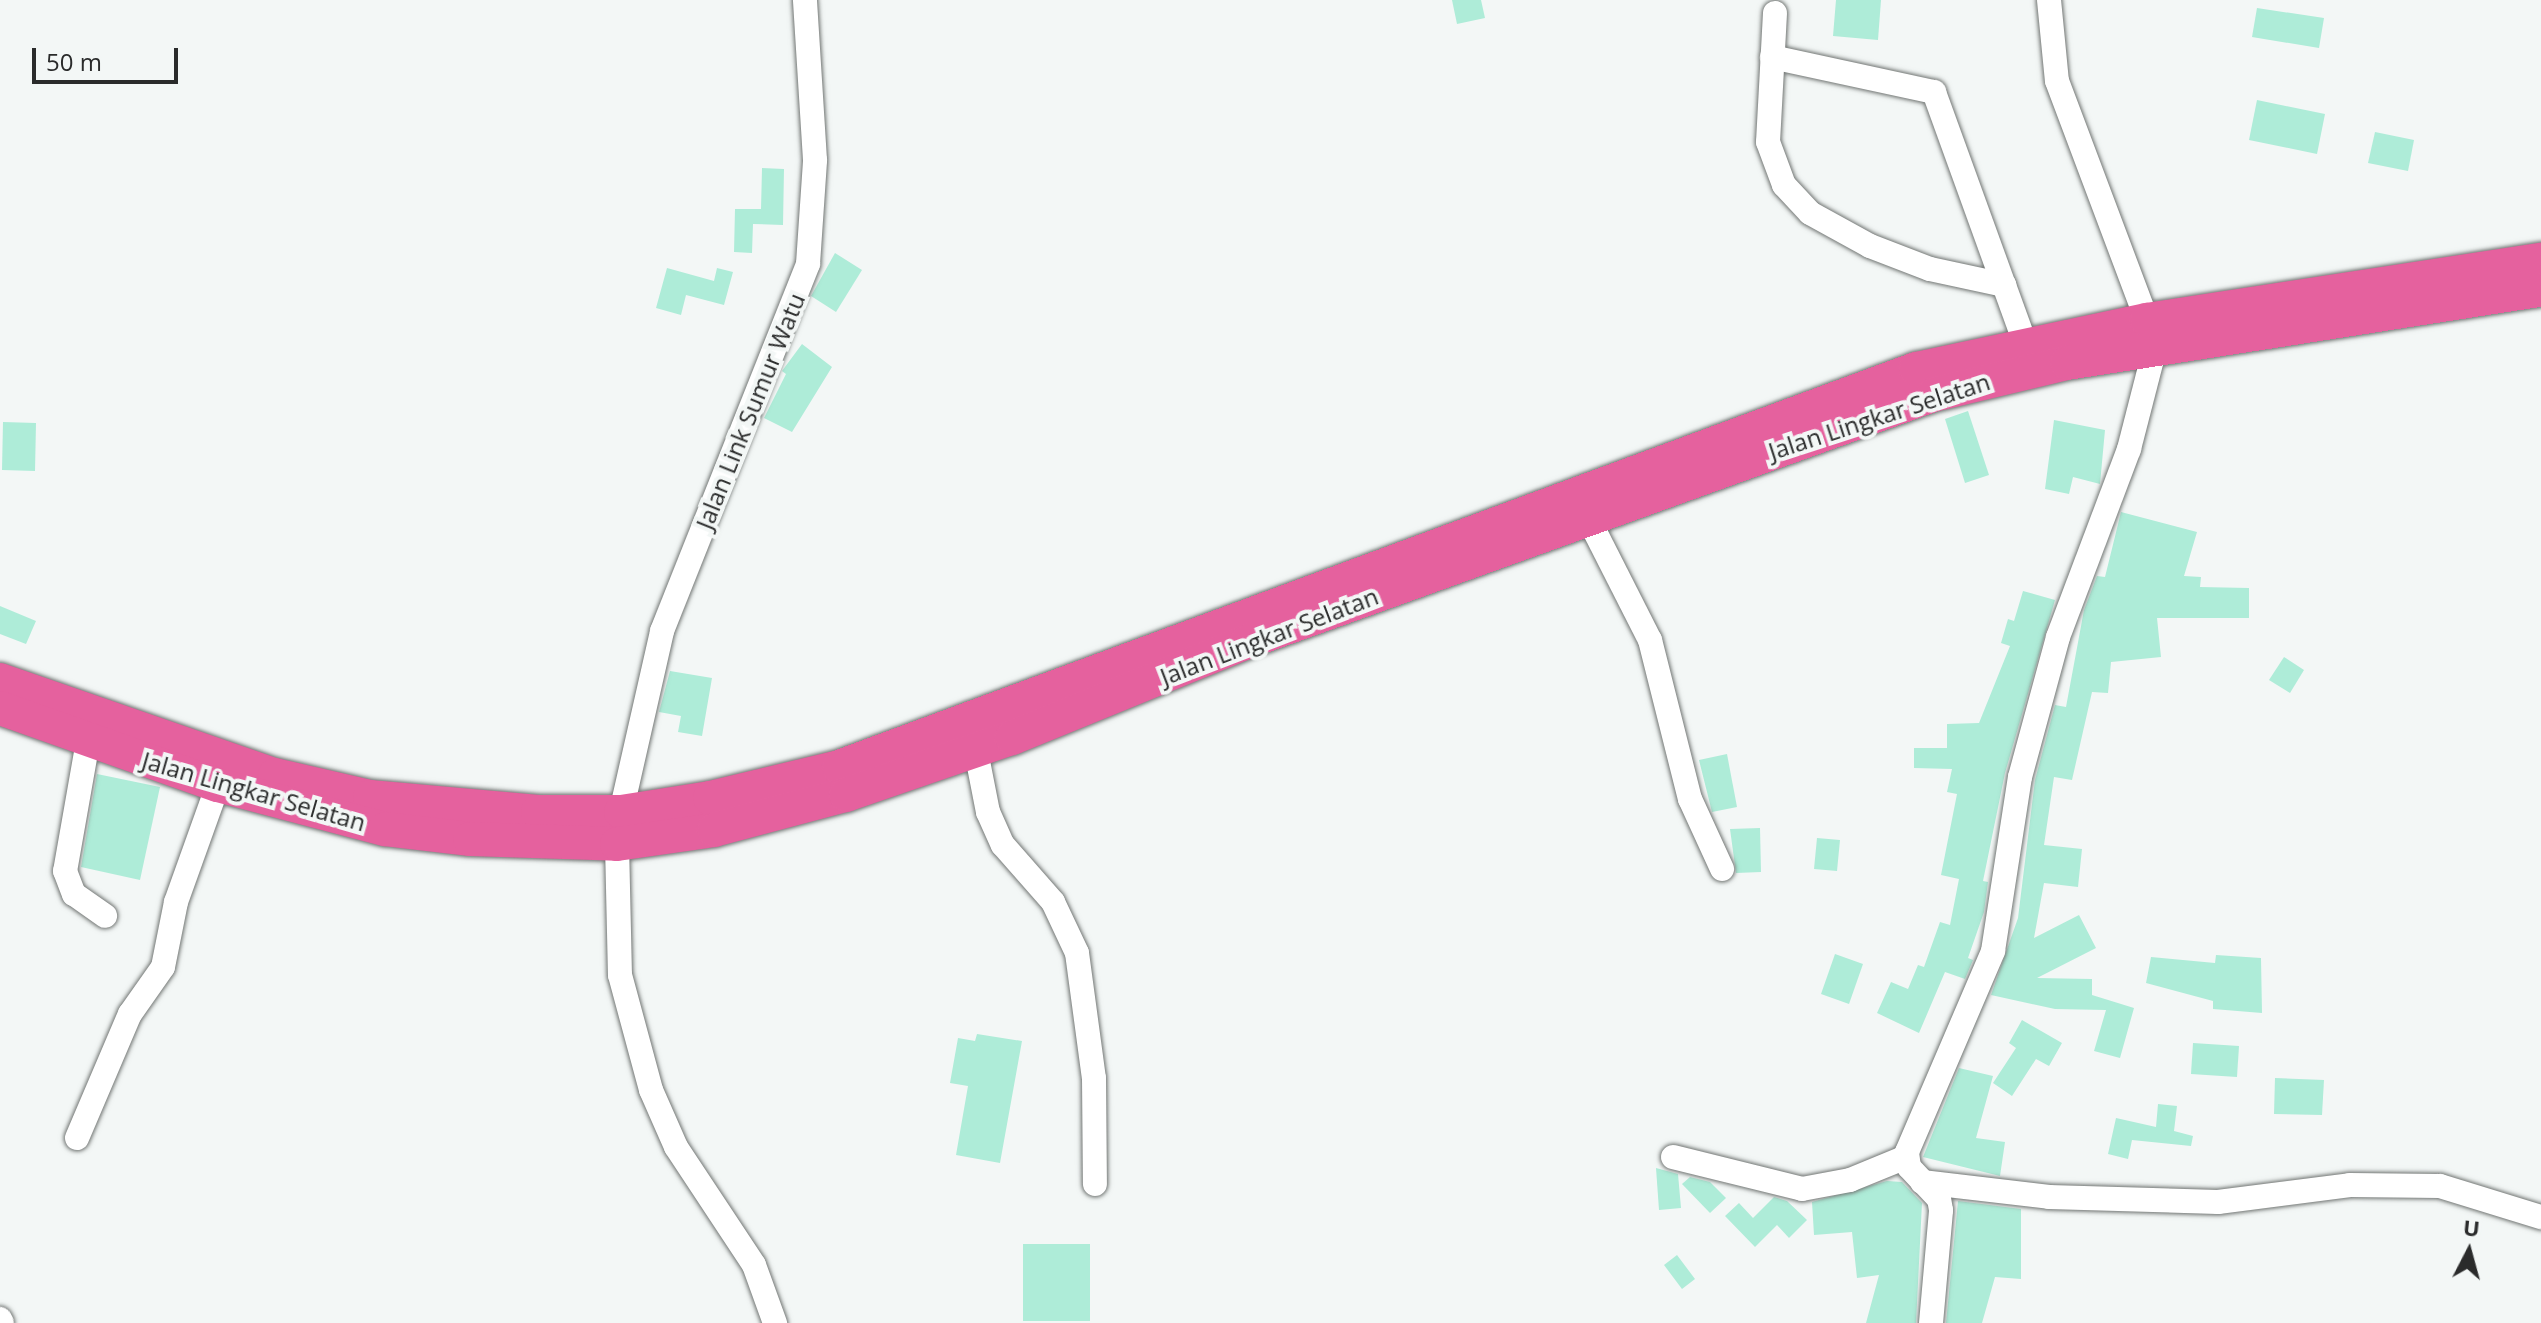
<!DOCTYPE html>
<style>
body{margin:0}
#map{position:relative;width:2541px;height:1323px;overflow:hidden;background:#f3f7f6;font-family:"Open Sans",sans-serif}
div>[style]{position:absolute}
[style*='--x']{left:calc(var(--x)*1px);top:calc(var(--y)*1px);width:calc(var(--w)*1px);rotate:calc(var(--a)*1deg)}
.building>*{inset:0;background:#aeecd8}
.roads{filter:drop-shadow(0 0 2px #727674) drop-shadow(0 0 2px #727674)}
.minor>*{height:24px;margin:-12px;padding:0 12px;transform-origin:12px;border-radius:12px;background:#fff}
.highway>*{height:34px;margin:-17px;padding:0 17px;transform-origin:17px;border-radius:17px;background:#e5619e}
span{translate:-50% -50%;white-space:nowrap;text-align:center;line-height:1.15;-webkit-text-stroke:8px #f3f7f6;paint-order:stroke}
.street-label{font-size:24px;color:#2a2b2b}
.north{position:absolute;left:2429px;top:1211px;width:80px;height:80px;-webkit-text-stroke:6px #f3f7f6;paint-order:stroke;rotate:6deg;font-size:22px;font-weight:700;line-height:32px;text-align:center;color:#2a2b2b}
.north::after{content:'';display:block;margin:auto;width:28px;height:36px;background:#2a2b2b;clip-path:polygon(50% 0,100% 100%,50% 72%,0 100%)}
.scale{position:absolute;left:32px;top:48px;width:146px;height:36px;box-sizing:border-box;border:4px solid #2a2b2b;border-top:0;padding-left:10px;font-size:24px;line-height:28px;white-space:nowrap;color:#2a2b2b;-webkit-text-stroke:6px #f3f7f6;paint-order:stroke}
</style>
<div id="map">
<div class="building">
<i style="clip-path:polygon(1452px 0,1481px 0,1485px 18px,1457px 24px)"></i>
<i style="clip-path:polygon(1836px 0,1881px 0,1878px 40px,1833px 36px)"></i>
<i style="clip-path:polygon(2257px 8px,2324px 18px,2319px 48px,2252px 37px)"></i>
<i style="clip-path:polygon(2257px 100px,2325px 114px,2317px 154px,2249px 140px)"></i>
<i style="clip-path:polygon(2375px 132px,2414px 140px,2408px 171px,2368px 163px)"></i>
<i style="clip-path:polygon(762px 168px,784px 169px,783px 225px,753px 224px,752px 253px,734px 252px,735px 209px,761px 209px)"></i>
<i style="clip-path:polygon(835px 253px,862px 270px,836px 312px,811px 296px)"></i>
<i style="clip-path:polygon(667px 268px,714px 281px,717px 268px,733px 272px,724px 305px,686px 295px,681px 315px,656px 308px)"></i>
<i style="clip-path:polygon(802px 344px,832px 367px,792px 432px,764px 418px,786px 374px,782px 371px)"></i>
<i style="clip-path:polygon(1968px 411px,1989px 475px,1965px 483px,1945px 419px)"></i>
<i style="clip-path:polygon(2054px 420px,2105px 430px,2100px 484px,2073px 477px,2069px 494px,2045px 489px)"></i>
<i style="clip-path:polygon(3px 422px,36px 423px,35px 471px,2px 470px)"></i>
<i style="clip-path:polygon(2121px 512px,2197px 532px,2184px 576px,2201px 577px,2200px 587px,2249px 588px,2249px 618px,2157px 618px,2161px 657px,2111px 662px,2108px 693px,2092px 692px,2072px 780px,2054px 777px,2044px 845px,2082px 849px,2078px 887px,2044px 883px,2034px 938px,2079px 915px,2096px 948px,2037px 978px,2092px 979px,2092px 995px,2134px 1008px,2120px 1058px,2094px 1051px,2106px 1010px,2055px 1009px,1991px 995px,2018px 918px,2035px 780px,2055px 705px,2066px 707px,2084px 610px,2097px 576px,2105px 577px)"></i>
<i style="clip-path:polygon(2023px 591px,2055px 600px,2005px 773px,1983px 881px,1988px 882px,1984px 912px,1968px 958px,1973px 960px,1965px 979px,1945px 972px,1919px 1033px,1877px 1013px,1891px 982px,1908px 989px,1918px 965px,1924px 967px,1940px 922px,1950px 925px,1959px 879px,1941px 875px,1957px 794px,1947px 792px,1952px 769px,1914px 768px,1914px 748px,1947px 748px,1947px 724px,1979px 723px,2010px 646px,2001px 643px,2008px 619px,2014px 621px)"></i>
<i style="clip-path:polygon(0 606px,36px 621px,26px 644px,0 634px)"></i>
<i style="clip-path:polygon(2284px 657px,2304px 670px,2290px 693px,2269px 680px)"></i>
<i style="clip-path:polygon(670px 671px,712px 678px,702px 736px,678px 732px,681px 716px,659px 712px)"></i>
<i style="clip-path:polygon(1727px 754px,1737px 807px,1712px 812px,1699px 760px)"></i>
<i style="clip-path:polygon(97px 774px,160px 787px,140px 880px,81px 867px)"></i>
<i style="clip-path:polygon(1760px 828px,1761px 872px,1736px 873px,1730px 829px)"></i>
<i style="clip-path:polygon(1817px 838px,1840px 840px,1837px 871px,1814px 869px)"></i>
<i style="clip-path:polygon(1835px 954px,1863px 964px,1849px 1004px,1821px 994px)"></i>
<i style="clip-path:polygon(2216px 955px,2261px 958px,2262px 1013px,2213px 1009px,2213px 1001px,2146px 983px,2151px 957px,2215px 963px)"></i>
<i style="clip-path:polygon(2022px 1020px,2062px 1043px,2049px 1066px,2036px 1059px,2012px 1096px,1993px 1083px,2016px 1048px,2009px 1043px)"></i>
<i style="clip-path:polygon(977px 1034px,1022px 1041px,1000px 1163px,956px 1155px,968px 1086px,950px 1083px,958px 1038px,975px 1041px)"></i>
<i style="clip-path:polygon(2193px 1043px,2239px 1046px,2237px 1077px,2191px 1074px)"></i>
<i style="clip-path:polygon(1959px 1068px,1993px 1076px,1976px 1138px,2005px 1142px,2000px 1176px,1923px 1157px)"></i>
<i style="clip-path:polygon(2275px 1078px,2324px 1080px,2322px 1115px,2274px 1114px)"></i>
<i style="clip-path:polygon(2158px 1104px,2177px 1106px,2174px 1131px,2193px 1136px,2191px 1146px,2132px 1140px,2128px 1159px,2108px 1154px,2116px 1118px,2156px 1127px)"></i>
<i style="clip-path:polygon(1656px 1168px,1678px 1174px,1681px 1208px,1659px 1210px)"></i>
<i style="clip-path:polygon(1690px 1177px,1710px 1182px,1726px 1198px,1710px 1213px,1682px 1184px)"></i>
<i style="clip-path:polygon(1887px 1181px,1902px 1182px,1922px 1203px,1916px 1323px,1866px 1323px,1879px 1275px,1857px 1278px,1852px 1232px,1814px 1235px,1812px 1202px)"></i>
<i style="clip-path:polygon(1774px 1197px,1787px 1201px,1807px 1220px,1789px 1238px,1777px 1225px,1755px 1247px,1725px 1216px,1739px 1203px,1753px 1218px)"></i>
<i style="clip-path:polygon(1958px 1201px,2021px 1209px,2021px 1279px,1995px 1277px,1982px 1323px,1946px 1323px)"></i>
<i style="clip-path:polygon(1023px 1244px,1090px 1244px,1090px 1321px,1023px 1321px)"></i>
<i style="clip-path:polygon(1677px 1255px,1695px 1279px,1682px 1289px,1664px 1265px)"></i>
</div>
<div class="roads">
<div class="minor">
<i style="--x:2049;--y:0;--w:81;--a:84.4"></i>
<i style="--x:2057;--y:81;--w:255;--a:69.4"></i>
<i style="--x:1775;--y:13;--w:129;--a:93.1"></i>
<i style="--x:1768;--y:142;--w:46;--a:69.6"></i>
<i style="--x:1784;--y:185;--w:38;--a:47"></i>
<i style="--x:1810;--y:213;--w:68;--a:28.8"></i>
<i style="--x:1870;--y:246;--w:64;--a:21"></i>
<i style="--x:1930;--y:269;--w:76;--a:12.2"></i>
<i style="--x:2004;--y:285;--w:62;--a:70.1"></i>
<i style="--x:1772;--y:57;--w:166;--a:12.2"></i>
<i style="--x:1934;--y:92;--w:205;--a:70.1"></i>
<i style="--x:1588;--y:518;--w:137;--a:63.1"></i>
<i style="--x:1650;--y:640;--w:164;--a:75.9"></i>
<i style="--x:1690;--y:799;--w:77;--a:65.4"></i>
<i style="--x:88;--y:741;--w:132;--a:100"></i>
<i style="--x:65;--y:871;--w:25;--a:69"></i>
<i style="--x:74;--y:894;--w:38;--a:35"></i>
<i style="--x:976;--y:751;--w:62;--a:78.9"></i>
<i style="--x:988;--y:812;--w:36;--a:66"></i>
<i style="--x:1003;--y:845;--w:76;--a:48.7"></i>
<i style="--x:1053;--y:902;--w:56;--a:64.8"></i>
<i style="--x:1077;--y:953;--w:126;--a:82.3"></i>
<i style="--x:1094;--y:1078;--w:106;--a:89.5"></i>
<i style="--x:621;--y:812;--w:186;--a:-77.2"></i>
<i style="--x:662;--y:631;--w:395;--a:-68.3"></i>
<i style="--x:808;--y:264;--w:104;--a:-86.1"></i>
<i style="--x:815;--y:160;--w:160;--a:-93.6"></i>
<i style="--x:617;--y:844;--w:131;--a:88.7"></i>
<i style="--x:620;--y:975;--w:119;--a:74.9"></i>
<i style="--x:651;--y:1090;--w:62;--a:66.3"></i>
<i style="--x:676;--y:1147;--w:141;--a:56.5"></i>
<i style="--x:754;--y:1265;--w:62;--a:70.1"></i>
<i style="--x:77;--y:1138;--w:135;--a:-66.9"></i>
<i style="--x:130;--y:1014;--w:57;--a:-54.9"></i>
<i style="--x:163;--y:967;--w:66;--a:-78.7"></i>
<i style="--x:176;--y:902;--w:124;--a:-70.3"></i>
<i style="--x:1673;--y:1157;--w:133;--a:13.9"></i>
<i style="--x:1802;--y:1189;--w:49;--a:-10.6"></i>
<i style="--x:1850;--y:1180;--w:61;--a:-22.3"></i>
<i style="--x:1922;--y:1182;--w:128;--a:6.7"></i>
<i style="--x:2049;--y:1197;--w:169;--a:1.7"></i>
<i style="--x:2218;--y:1202;--w:133;--a:-7.3"></i>
<i style="--x:2350;--y:1185;--w:90;--a:0.6"></i>
<i style="--x:2440;--y:1186;--w:106;--a:17.1"></i>
<i style="--x:0;--y:1319;--w:4;--a:63"></i>
<i style="--x:1931;--y:1323;--w:113;--a:-84.9"></i>
<i style="--x:1941;--y:1210;--w:11;--a:-100"></i>
<i style="--x:1939;--y:1199;--w:44;--a:-133.2"></i>
<i style="--x:1909;--y:1167;--w:15;--a:-98"></i>
<i style="--x:1907;--y:1152;--w:219;--a:-66.8"></i>
<i style="--x:1993;--y:951;--w:176;--a:-81.2"></i>
<i style="--x:2020;--y:777;--w:145;--a:-74.8"></i>
<i style="--x:2058;--y:637;--w:201;--a:-69.3"></i>
<i style="--x:2129;--y:449;--w:104;--a:-75.6"></i>
</div>
<div class="highway">
<i style="--x:0;--y:680;--w:291;--a:19.1"></i>
<i style="--x:275;--y:775;--w:98;--a:13"></i>
<i style="--x:370;--y:797;--w:169;--a:5.1"></i>
<i style="--x:538;--y:812;--w:83;--a:0"></i>
<i style="--x:621;--y:812;--w:90;--a:-8.9"></i>
<i style="--x:710;--y:798;--w:133;--a:-13.5"></i>
<i style="--x:839;--y:767;--w:1148;--a:-20.28"></i>
<i style="--x:1916;--y:369;--w:236;--a:-12"></i>
<i style="--x:2147;--y:320;--w:399;--a:-8.7"></i>
<i style="--x:0;--y:708;--w:231;--a:19.5"></i>
<i style="--x:218;--y:785;--w:173;--a:14.8"></i>
<i style="--x:385;--y:829;--w:86;--a:6.7"></i>
<i style="--x:470;--y:839;--w:147;--a:1.9"></i>
<i style="--x:617;--y:844;--w:98;--a:-8.2"></i>
<i style="--x:714;--y:830;--w:137;--a:-14.9"></i>
<i style="--x:846;--y:795;--w:176;--a:-19"></i>
<i style="--x:1012;--y:738;--w:254;--a:-22.2"></i>
<i style="--x:1247;--y:642;--w:729;--a:-19.8"></i>
<i style="--x:1933;--y:395;--w:138;--a:-13.4"></i>
<i style="--x:2067;--y:363;--w:480;--a:-8.8"></i>
</div>
</div>
<div class="street-label">
<span style="left:750px;top:411px;rotate:-68deg">Jalan Link Sumur Watu</span>
<span style="left:1879px;top:416px;rotate:-18deg">Jalan Lingkar Selatan</span>
<span style="left:1269px;top:636px;rotate:-21deg">Jalan Lingkar Selatan</span>
<span style="left:254px;top:791px;rotate:16deg">Jalan Lingkar Selatan</span>
</div>
<div class="north">U</div>
<div class="scale">50 m</div>
</div>
